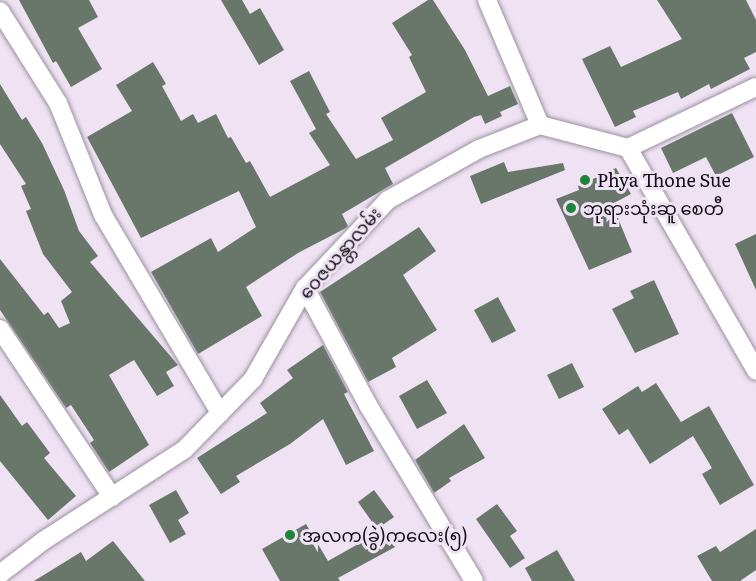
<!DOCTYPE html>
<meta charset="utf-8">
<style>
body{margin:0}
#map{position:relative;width:756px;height:581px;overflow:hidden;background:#eee2f3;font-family:Literata,"Noto Sans Myanmar",serif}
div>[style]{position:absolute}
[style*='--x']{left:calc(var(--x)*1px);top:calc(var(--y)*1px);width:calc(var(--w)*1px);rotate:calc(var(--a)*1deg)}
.building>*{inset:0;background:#68776a}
.roads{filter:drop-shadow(0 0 2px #9c90a1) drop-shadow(0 0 2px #9c90a1)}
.minor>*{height:18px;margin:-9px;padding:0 9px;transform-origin:9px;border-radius:9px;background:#fff}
.dots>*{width:16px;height:16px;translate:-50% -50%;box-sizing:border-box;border:3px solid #eee2f3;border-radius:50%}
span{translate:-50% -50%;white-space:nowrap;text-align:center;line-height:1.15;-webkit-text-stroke:6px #eee2f3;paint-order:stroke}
.poi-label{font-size:18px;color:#110d13}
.left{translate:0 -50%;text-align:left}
.street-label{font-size:18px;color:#110d13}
</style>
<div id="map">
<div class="building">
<i style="clip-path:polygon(19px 0,89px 0,98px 17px,78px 28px,102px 69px,71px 87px,56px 61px,53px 63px)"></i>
<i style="clip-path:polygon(221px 0,242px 0,250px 14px,260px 8px,284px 50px,259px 65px)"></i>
<i style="clip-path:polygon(428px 0,433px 0,465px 50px,488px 96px,510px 86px,518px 104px,500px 112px,502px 116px,485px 124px,481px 115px,474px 117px,385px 168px,393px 184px,342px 214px,348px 226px,346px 228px,298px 253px,246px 287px,262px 316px,198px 354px,151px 272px,211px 238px,218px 252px,256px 227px,239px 191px,141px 238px,87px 137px,132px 111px,116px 85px,153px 62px,166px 84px,162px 86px,181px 121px,193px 114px,198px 123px,216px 114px,228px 138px,231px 137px,246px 163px,250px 161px,270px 197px,330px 165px,309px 133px,316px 129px,290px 81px,309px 71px,330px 112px,326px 114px,356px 159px,393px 140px,381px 118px,426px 92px,409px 57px,412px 55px,392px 23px)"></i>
<i style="clip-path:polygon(657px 0,746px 0,756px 20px,756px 52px,744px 58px,750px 69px,711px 89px,709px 84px,681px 99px,678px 92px,633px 111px,636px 117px,615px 127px,582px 59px,610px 46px,621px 67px,682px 39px)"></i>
<i style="clip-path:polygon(0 84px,22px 120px,26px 117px,42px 143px,64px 190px,79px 231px,98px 256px,90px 262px,178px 365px,166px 372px,174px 386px,157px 396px,134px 360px,109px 375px,149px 445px,109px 472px,90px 443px,94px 440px,71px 405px,66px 408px,0 310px,0 259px,44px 315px,48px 312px,59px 328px,70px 323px,61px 301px,72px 292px,43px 254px,26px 211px,31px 209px,21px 186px,26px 184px,0 144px)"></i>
<i style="clip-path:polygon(732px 113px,754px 157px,716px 176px,706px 157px,673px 173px,661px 148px)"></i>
<i style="clip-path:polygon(504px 162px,508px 172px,563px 163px,565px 170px,481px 204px,470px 176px)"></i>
<i style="clip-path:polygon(616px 168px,631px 194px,612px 204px,632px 252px,589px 270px,556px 199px,579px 190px,578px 186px)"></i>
<i style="clip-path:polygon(419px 227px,436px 251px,403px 275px,437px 330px,392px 358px,396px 367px,368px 382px,320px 292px)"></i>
<i style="clip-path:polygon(756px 234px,756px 290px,735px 244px)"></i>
<i style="clip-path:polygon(654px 280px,679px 334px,635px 353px,612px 309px,634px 298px,630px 291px)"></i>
<i style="clip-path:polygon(498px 297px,516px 331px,492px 343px,474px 310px)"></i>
<i style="clip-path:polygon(323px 345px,348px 392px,344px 394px,374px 451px,346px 465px,323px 419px,290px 444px,236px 476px,240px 482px,221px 494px,197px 458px,267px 413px,260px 403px,293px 378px,287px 370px)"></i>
<i style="clip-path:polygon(572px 363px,584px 387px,559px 399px,547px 375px)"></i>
<i style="clip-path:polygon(427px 380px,447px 413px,417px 429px,399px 396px)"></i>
<i style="clip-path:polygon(656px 383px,681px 422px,709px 406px,754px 485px,720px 505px,702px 474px,712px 468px,693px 436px,650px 464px,628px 429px,619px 435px,602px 409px,638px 386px,642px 392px)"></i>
<i style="clip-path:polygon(0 395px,22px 426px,27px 422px,50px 453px,44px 458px,76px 496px,48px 520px,0 461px)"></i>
<i style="clip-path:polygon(464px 424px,485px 458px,449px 478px,451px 481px,434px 493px,415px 460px)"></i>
<i style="clip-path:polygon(176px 490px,189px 513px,178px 520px,186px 534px,170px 543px,149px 505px)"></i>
<i style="clip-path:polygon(374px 490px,394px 517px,377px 529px,358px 502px)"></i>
<i style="clip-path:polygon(497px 504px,517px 531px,510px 536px,525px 558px,510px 568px,476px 519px)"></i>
<i style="clip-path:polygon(306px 524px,328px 561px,385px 529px,395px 547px,338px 578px,340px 581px,280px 581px,262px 549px)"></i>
<i style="clip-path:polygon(756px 529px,756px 570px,740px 581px,712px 581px,697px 556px,716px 546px,720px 552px)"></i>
<i style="clip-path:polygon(113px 541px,145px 581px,34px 581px,81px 552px,86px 561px)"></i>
<i style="clip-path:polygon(557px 550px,575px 581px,532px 581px,525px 568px)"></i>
</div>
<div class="roads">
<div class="minor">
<i style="--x:487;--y:0;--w:136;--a:67"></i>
<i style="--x:0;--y:11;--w:109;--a:57.8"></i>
<i style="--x:58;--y:103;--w:121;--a:68.1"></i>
<i style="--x:103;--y:215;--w:230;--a:59.4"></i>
<i style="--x:628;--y:148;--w:257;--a:60.1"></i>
<i style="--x:305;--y:288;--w:133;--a:61.7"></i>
<i style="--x:368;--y:405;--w:205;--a:58.9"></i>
<i style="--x:0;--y:329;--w:202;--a:56.3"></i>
<i style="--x:0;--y:574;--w:54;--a:-37.5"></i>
<i style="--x:43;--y:541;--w:169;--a:-32.9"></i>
<i style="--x:185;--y:449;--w:98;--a:-45.8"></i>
<i style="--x:253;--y:379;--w:105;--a:-60.3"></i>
<i style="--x:305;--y:288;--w:121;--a:-46.7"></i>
<i style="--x:388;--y:200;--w:104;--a:-29.3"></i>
<i style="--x:479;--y:149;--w:66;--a:-21.5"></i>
<i style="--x:540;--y:125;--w:91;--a:14.6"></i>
<i style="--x:628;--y:148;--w:142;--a:-25.5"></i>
</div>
</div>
<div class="dots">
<i style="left:585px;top:180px;background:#1d8439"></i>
<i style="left:571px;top:208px;background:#1d8439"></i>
<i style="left:290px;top:535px;background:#1d8439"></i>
</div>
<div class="poi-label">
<span class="left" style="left:597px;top:180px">Phya Thone Sue</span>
<span class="left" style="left:583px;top:208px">ဘုရားသုံးဆူ စေတီ</span>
<span class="left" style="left:302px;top:535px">အလက(ခွဲ)ကလေး(၅)</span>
</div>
<div class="street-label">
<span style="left:340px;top:253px;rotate:-49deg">ဝေဇယန္တာလမ်း</span>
</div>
</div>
